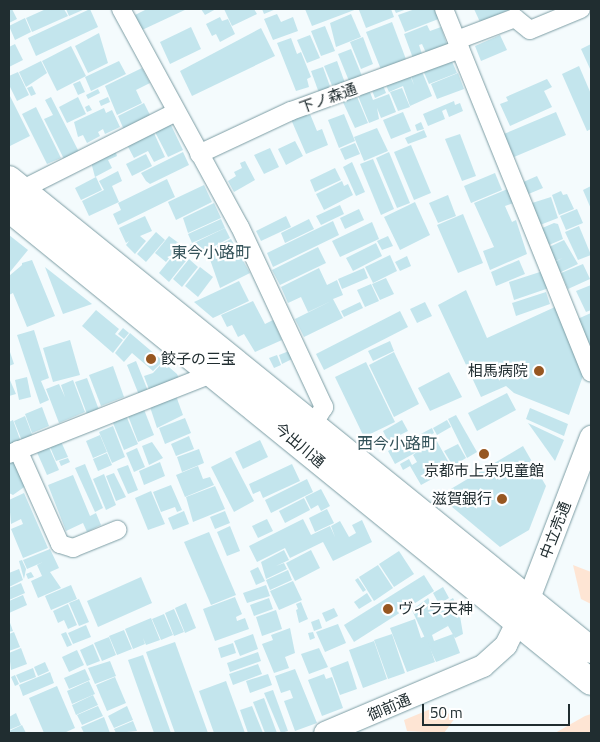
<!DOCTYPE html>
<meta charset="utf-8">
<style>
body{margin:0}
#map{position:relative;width:600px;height:742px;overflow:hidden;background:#f4fbfd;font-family:"Titillium Web","Noto Sans JP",sans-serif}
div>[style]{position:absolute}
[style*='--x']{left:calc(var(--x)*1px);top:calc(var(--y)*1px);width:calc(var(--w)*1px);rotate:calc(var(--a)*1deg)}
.green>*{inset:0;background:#fee5d4}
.building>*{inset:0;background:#c3e5ed}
.roads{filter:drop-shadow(0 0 1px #7c9da4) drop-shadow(0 0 1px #7c9da4)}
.minor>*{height:18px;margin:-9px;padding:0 9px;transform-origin:9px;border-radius:9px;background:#fff}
.tertiary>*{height:22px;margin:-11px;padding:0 11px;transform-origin:11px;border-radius:11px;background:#fff}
.secondary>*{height:26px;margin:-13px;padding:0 13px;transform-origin:13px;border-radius:13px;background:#fff}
.dots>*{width:14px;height:14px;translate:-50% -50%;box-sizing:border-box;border:2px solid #fff;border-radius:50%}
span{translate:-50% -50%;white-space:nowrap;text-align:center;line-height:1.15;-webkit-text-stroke:4.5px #fff;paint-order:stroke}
.street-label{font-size:15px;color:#202d30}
.poi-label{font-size:15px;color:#202d30}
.left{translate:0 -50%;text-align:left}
.right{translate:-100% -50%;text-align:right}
.neighbourhood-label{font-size:16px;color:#335259}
.frame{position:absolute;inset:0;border:10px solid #202d30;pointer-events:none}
.scale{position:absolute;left:422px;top:704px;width:148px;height:22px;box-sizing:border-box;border:2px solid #202d30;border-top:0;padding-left:6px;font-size:15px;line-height:18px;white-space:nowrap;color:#202d30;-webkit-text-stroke:4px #fff;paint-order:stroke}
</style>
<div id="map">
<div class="green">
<i style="clip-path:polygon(573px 565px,591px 572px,591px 604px,581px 599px)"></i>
<i style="clip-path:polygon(438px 706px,455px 718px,444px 733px,407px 731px,404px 720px)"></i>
<i style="clip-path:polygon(591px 714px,591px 733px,555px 733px,585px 716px)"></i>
</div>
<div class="building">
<i style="clip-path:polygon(9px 9px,12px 9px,17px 19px,9px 23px)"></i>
<i style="clip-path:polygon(46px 9px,64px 9px,68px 16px,32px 32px,26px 18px)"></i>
<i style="clip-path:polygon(66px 9px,85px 9px,69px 16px)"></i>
<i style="clip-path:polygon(90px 9px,98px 27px,36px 56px,28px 38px)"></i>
<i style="clip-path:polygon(147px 9px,187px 9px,142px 30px,135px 15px)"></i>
<i style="clip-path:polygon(201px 9px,216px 9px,205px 15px)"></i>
<i style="clip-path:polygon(224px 9px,254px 9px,257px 14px,232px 26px)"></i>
<i style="clip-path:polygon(262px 9px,276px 9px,264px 14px)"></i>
<i style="clip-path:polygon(305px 9px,357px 9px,312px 26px)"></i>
<i style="clip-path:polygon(362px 9px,391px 9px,394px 17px,366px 28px,359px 10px)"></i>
<i style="clip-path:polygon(394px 9px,407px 9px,396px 13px)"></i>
<i style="clip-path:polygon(415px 9px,437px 9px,441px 18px,405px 32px,398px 15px)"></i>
<i style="clip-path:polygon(474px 9px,512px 9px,480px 22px)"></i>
<i style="clip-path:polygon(277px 14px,281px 22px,293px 17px,298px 31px,273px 40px,264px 19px)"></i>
<i style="clip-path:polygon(351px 14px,361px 37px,336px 47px,330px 23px)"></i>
<i style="clip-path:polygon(220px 17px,222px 21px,228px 19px,235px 34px,220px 42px,216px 34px,212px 36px,206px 24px)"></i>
<i style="clip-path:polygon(25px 18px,31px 32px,15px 40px,9px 26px)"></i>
<i style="clip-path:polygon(392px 22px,407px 62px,382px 72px,366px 32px)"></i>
<i style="clip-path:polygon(427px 25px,430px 31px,441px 27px,448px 48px,427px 55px,422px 44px,419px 45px,423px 57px,414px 61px,404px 34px)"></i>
<i style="clip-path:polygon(325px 26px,335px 51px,321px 56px,311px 31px)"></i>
<i style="clip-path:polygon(191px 27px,201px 49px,170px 64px,160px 42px)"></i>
<i style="clip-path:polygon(261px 28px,275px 56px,192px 96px,180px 71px)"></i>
<i style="clip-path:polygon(99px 33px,108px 63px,88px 73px,75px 46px)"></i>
<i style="clip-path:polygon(310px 35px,320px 58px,307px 63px,297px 40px)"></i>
<i style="clip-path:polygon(500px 35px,507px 50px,481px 61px,475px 46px)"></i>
<i style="clip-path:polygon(363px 37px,373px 64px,361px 69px,350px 42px)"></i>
<i style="clip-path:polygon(291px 38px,297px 54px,301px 52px,311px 77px,307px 79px,309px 87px,296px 91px,277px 43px)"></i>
<i style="clip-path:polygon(15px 44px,23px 60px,9px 67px,9px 47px)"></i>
<i style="clip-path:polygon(591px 44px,591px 71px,581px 49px)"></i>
<i style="clip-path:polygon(71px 46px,86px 76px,57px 91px,42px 61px)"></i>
<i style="clip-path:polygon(351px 49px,362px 76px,349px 81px,338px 54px)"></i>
<i style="clip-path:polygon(451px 59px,457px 73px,429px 84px,423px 70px)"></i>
<i style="clip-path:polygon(41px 61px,47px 73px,26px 87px,19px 72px)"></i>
<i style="clip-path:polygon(119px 61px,126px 74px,91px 91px,85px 77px)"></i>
<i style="clip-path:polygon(337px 61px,345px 83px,333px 88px,324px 66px)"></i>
<i style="clip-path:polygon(579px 66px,591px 94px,591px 129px,587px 131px,562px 74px)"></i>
<i style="clip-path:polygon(323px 67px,331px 89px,319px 93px,311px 71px)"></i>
<i style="clip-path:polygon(142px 68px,150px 83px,136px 90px,142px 103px,117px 115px,105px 86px)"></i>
<i style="clip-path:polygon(421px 69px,432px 96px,410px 106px,403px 86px,389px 92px,385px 83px,409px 73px,414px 85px,410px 73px)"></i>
<i style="clip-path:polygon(18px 72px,29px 95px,17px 101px,9px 85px,9px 76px)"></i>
<i style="clip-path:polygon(458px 73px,464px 89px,437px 99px,431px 84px)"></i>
<i style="clip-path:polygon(547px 79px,552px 87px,544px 91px,552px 107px,510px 126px,500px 104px,508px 101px,506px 97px)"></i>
<i style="clip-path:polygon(80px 81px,85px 92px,78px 95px,73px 84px)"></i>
<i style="clip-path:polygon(382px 83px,386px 93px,375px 98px,371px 88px)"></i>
<i style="clip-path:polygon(32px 86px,36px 94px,31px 96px,27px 88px)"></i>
<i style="clip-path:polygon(368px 87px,373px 100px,389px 94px,396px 112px,381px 118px,377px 108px,379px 119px,369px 123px,356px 91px)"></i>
<i style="clip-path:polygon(402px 88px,410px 107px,398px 111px,390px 92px)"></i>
<i style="clip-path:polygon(98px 89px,100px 93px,88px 99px,86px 95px)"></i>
<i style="clip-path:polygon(355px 92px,368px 123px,355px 128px,341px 98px)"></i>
<i style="clip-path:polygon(9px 94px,30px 136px,10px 146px,9px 143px)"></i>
<i style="clip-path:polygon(51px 97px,79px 152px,64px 159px,44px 119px,53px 115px,45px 100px)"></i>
<i style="clip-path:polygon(78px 97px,86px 114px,67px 123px,59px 107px)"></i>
<i style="clip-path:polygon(108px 97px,110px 102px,101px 106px,99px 101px)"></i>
<i style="clip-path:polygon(454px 101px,455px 105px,460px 103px,463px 111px,449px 117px,446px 109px,442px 111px,445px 119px,428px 126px,423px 114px)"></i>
<i style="clip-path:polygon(144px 103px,151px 117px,124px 130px,118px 116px)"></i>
<i style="clip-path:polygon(89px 105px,92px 110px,87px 112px,85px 107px)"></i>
<i style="clip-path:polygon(36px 107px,61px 158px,47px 164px,22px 114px)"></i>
<i style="clip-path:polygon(104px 108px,106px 113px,112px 110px,120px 127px,105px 134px,103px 129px,98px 132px,100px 136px,87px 143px,83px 135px,78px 137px,74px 122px)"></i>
<i style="clip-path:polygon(308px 109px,317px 131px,322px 129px,328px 145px,306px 154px,290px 117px)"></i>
<i style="clip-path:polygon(403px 112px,411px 131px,391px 139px,383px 120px)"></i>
<i style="clip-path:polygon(556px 112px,566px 135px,514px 157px,504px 134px)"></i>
<i style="clip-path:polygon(344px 114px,355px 141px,339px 148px,328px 120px)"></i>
<i style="clip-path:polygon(421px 122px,424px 129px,417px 131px,415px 125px)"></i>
<i style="clip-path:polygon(170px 123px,183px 150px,168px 157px,154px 130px)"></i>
<i style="clip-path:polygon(377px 128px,388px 151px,364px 161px,354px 137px)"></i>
<i style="clip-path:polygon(424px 130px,427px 137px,408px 144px,405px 138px)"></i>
<i style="clip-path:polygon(153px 131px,165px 157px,154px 162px,148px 151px,134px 158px,126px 143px)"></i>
<i style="clip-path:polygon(460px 134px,476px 176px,462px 181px,445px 139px)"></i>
<i style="clip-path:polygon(295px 141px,303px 156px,286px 165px,278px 149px)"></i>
<i style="clip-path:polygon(355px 143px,360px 154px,345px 160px,340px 149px)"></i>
<i style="clip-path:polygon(411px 145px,431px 193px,414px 200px,394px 152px)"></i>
<i style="clip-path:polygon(270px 148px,279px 167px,264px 174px,254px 155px)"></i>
<i style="clip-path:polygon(115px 150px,117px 156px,108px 160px,112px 168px,95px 177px,91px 162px)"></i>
<i style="clip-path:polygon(183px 152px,189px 165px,150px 184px,146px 181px,141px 173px)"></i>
<i style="clip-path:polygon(389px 152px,410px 203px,397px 208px,376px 158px)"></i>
<i style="clip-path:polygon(146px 154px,152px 166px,132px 176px,126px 164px)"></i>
<i style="clip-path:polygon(373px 159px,394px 209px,381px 215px,360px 164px)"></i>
<i style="clip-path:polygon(245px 161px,255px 180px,234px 192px,228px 181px,236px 176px,234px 172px,242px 168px,240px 163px)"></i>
<i style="clip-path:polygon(352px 162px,365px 192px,356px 196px,343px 167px)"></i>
<i style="clip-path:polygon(335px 168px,341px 180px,315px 192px,310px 180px)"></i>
<i style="clip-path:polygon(118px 171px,122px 181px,112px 186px,119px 202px,89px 216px,82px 201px,104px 190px,99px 181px)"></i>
<i style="clip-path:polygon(495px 173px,502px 190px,471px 203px,464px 186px)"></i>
<i style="clip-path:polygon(537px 176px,543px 188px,526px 195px,521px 183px)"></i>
<i style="clip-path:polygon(96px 177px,102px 190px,81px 200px,75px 188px)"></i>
<i style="clip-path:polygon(167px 179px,175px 197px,118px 225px,113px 214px,121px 210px,118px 203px)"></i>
<i style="clip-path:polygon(342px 181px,344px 186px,348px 184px,353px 195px,324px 210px,316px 194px)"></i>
<i style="clip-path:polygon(204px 185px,212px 202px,176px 220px,168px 202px)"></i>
<i style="clip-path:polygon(591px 186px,591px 209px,583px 190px)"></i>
<i style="clip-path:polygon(510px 188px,516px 202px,505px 206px,512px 222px,516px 220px,527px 254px,490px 270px,483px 251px,494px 247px,474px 203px)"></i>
<i style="clip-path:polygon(561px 191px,563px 195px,567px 194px,574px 209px,559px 215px,552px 195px)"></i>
<i style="clip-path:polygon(448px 195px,456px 216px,438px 223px,429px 203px)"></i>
<i style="clip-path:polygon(551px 197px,558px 218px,540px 225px,532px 203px)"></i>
<i style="clip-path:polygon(415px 202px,430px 235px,400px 250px,384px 217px)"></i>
<i style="clip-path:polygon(214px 203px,221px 218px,188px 233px,183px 218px)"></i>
<i style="clip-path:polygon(340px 205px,344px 214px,321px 225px,316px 216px)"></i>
<i style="clip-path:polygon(359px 209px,364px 220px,345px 229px,340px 218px)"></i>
<i style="clip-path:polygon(577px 209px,583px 223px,566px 230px,560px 216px)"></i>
<i style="clip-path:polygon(463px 214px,483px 263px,458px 273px,437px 225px)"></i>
<i style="clip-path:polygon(145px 216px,152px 231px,140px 236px,146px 241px,135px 254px,126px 245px,129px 241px,126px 243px,119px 228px)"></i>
<i style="clip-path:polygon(286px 216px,291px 227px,261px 241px,256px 231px)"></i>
<i style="clip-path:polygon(221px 219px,225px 228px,192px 243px,188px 234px)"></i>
<i style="clip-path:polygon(309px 219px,314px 229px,285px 243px,281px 233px)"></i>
<i style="clip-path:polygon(333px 221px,339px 235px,273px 267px,267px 253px)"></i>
<i style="clip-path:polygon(372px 222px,379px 239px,340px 257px,332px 241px)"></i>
<i style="clip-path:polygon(554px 223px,558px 224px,563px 239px,549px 245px,540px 229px)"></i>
<i style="clip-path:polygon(579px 226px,591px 255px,578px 260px,565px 232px)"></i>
<i style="clip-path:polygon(225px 228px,230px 238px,195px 256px,190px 245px)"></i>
<i style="clip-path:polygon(156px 232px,165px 240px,146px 262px,137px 254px)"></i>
<i style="clip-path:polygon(9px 235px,28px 250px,10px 272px,9px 271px)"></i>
<i style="clip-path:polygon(169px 236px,180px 244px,166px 262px,155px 253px)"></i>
<i style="clip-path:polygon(388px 236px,393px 246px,382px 250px,377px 241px)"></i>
<i style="clip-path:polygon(231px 239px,250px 273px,220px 288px,207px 251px)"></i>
<i style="clip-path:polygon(564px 240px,578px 264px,559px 273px,554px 262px,563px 258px,555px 261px,549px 247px)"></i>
<i style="clip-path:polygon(376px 243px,382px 256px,353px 271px,346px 258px)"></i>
<i style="clip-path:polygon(318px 247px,326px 263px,280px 285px,272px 270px)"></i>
<i style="clip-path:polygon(179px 248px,189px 257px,169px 282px,159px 273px)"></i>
<i style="clip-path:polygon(390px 255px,397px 271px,373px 283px,365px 267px)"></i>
<i style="clip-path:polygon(407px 256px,411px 266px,400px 271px,395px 262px)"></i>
<i style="clip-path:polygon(189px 259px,198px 267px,182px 287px,173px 279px)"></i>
<i style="clip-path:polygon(32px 260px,55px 316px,27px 327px,13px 293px,9px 295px,9px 276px,22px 265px,22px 263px)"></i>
<i style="clip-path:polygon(519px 260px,525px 274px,496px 286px,491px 272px)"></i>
<i style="clip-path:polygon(583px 264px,590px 279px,568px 289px,561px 273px)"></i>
<i style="clip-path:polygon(45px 267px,92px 304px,63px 314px)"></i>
<i style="clip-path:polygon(200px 267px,213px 277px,198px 297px,185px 286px)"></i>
<i style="clip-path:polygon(319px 268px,327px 285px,337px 280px,343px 295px,333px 299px,343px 318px,304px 337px,295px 319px,331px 301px,308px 312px,301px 297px,288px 303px,281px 287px)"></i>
<i style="clip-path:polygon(364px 268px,368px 278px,342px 289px,338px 279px)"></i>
<i style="clip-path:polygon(543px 271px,549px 288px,514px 300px,509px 282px)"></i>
<i style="clip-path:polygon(386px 278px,394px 294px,380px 300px,372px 284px)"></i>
<i style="clip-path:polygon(239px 281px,249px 301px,213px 318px,194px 302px)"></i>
<i style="clip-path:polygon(371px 284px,379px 301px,365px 307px,357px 290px)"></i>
<i style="clip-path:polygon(591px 285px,591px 310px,586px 312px,576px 291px)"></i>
<i style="clip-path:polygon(466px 290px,487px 338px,555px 307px,584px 373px,569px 415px,514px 393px,506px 386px,481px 397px,438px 305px)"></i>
<i style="clip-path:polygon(546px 292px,550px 304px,516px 316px,512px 303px)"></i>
<i style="clip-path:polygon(253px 301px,265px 324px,273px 320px,282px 340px,255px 352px,244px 334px,238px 337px,232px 325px,227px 327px,221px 315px)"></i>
<i style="clip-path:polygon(360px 302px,363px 308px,344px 317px,341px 311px)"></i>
<i style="clip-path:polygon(425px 302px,432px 316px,417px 323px,410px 309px)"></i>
<i style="clip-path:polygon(96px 310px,119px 329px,115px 334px,123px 340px,113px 353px,82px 326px)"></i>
<i style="clip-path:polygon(400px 311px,408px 327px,324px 370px,316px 354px)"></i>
<i style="clip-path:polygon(591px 313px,591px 354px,573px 321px)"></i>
<i style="clip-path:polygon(123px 328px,129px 333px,124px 339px,118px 334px)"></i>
<i style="clip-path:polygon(34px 330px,49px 378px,41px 381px,49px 400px,40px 404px,17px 335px)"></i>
<i style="clip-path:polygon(130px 333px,163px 361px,153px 371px,132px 353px,124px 362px,115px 353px)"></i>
<i style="clip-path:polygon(70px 340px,80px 375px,53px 382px,43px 348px)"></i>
<i style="clip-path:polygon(390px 341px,394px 351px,373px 361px,368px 351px)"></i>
<i style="clip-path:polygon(9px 349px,14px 364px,9px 366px)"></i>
<i style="clip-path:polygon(289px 351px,292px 359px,282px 364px,279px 355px)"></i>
<i style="clip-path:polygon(394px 352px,419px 404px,394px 417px,369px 365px)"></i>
<i style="clip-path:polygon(277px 355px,281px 365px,274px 368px,269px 358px)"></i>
<i style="clip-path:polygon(136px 361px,148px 391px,139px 395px,127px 365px)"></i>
<i style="clip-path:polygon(163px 362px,177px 374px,180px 381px,150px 392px,144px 376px,153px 373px)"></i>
<i style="clip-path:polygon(366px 362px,395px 422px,364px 437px,335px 377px)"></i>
<i style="clip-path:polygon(113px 366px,124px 397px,101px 406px,89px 375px)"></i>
<i style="clip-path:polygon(449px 372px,462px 397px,430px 411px,418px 388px)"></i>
<i style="clip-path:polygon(27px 377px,31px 397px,19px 400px,15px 380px)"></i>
<i style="clip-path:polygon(9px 378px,16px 394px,9px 396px)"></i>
<i style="clip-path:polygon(87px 378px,99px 410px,87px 414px,75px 382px)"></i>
<i style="clip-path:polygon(73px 380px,85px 412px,59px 423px,46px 389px,59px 384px,65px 397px,61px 385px)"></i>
<i style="clip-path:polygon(175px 393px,183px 415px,157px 428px,149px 404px)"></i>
<i style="clip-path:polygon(507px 393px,516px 410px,477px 431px,468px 413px)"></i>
<i style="clip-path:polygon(42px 407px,49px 426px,32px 433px,25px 414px)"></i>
<i style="clip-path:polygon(143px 407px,154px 435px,138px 442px,127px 413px)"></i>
<i style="clip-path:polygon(530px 408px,568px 424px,564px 436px,526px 419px)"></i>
<i style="clip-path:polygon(125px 413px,138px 444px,124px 450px,111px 418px)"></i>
<i style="clip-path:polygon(456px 415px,477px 452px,467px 458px,448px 419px)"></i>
<i style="clip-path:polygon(25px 416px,33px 437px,22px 441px,14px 421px)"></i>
<i style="clip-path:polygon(185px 418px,191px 433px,165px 444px,159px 428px)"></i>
<i style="clip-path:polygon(13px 420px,21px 442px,9px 446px,9px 422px)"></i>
<i style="clip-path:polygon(402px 420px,408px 431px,388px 441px,383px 431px)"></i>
<i style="clip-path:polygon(447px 420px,451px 427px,437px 435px,433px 428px)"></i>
<i style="clip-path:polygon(528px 423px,564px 440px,555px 461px)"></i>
<i style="clip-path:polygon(113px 426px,125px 457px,112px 463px,99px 432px)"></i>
<i style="clip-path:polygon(432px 428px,434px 433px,420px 441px,417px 436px)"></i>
<i style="clip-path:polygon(100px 435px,107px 452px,93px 458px,86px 441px)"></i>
<i style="clip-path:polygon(189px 436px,194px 449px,176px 456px,171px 444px)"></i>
<i style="clip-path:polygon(415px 436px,422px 449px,395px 464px,388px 451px)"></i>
<i style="clip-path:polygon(59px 437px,68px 457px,56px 461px,48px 442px)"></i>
<i style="clip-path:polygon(435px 438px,452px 468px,421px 485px,410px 466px,403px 470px,400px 464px,409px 459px,412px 465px,417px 462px,413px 455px)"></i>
<i style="clip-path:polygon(260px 440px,268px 457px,243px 469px,235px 452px)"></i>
<i style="clip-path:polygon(152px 442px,163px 458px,149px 465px,142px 446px)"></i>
<i style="clip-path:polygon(458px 444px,466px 458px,453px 466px,444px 451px)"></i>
<i style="clip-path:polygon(48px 445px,59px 470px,47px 475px,36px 450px)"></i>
<i style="clip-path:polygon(523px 446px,546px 486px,529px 530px,500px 547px,439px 496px)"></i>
<i style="clip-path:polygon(137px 448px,145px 467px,134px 472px,126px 453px)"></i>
<i style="clip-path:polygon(199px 449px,204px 463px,182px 472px,177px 457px)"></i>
<i style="clip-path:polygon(107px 453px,112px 465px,98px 471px,93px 459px)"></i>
<i style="clip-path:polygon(14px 455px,27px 485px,13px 495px,9px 493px,9px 457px)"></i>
<i style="clip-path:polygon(231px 457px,254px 501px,234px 512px,211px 467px)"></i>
<i style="clip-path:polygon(68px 458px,70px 462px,61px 466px,59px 461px)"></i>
<i style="clip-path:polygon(160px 462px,165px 476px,144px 485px,139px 471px)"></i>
<i style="clip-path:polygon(85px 464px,103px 508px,95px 512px,75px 468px)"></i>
<i style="clip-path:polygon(292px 464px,300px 481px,263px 498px,260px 491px,253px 494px,249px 484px)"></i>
<i style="clip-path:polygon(128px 465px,138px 490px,128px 494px,117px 469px)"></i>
<i style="clip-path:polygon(198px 466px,203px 479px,210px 477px,214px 485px,185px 497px,176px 475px)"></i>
<i style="clip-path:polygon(114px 473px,126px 497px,116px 501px,106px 476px)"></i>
<i style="clip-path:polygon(104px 474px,116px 505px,106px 510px,93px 479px)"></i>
<i style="clip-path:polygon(73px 475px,90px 516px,96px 513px,101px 525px,87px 532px,83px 523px,66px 531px,48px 485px)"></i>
<i style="clip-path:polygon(307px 479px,313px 492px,271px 513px,265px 500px)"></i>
<i style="clip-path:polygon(171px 485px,182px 510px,177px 512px,175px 507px,161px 512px,153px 492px)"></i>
<i style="clip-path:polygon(215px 486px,225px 509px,193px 522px,186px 497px)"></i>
<i style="clip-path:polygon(321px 489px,330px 506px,321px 511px,318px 505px,311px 509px,305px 497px)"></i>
<i style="clip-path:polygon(151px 491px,165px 524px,148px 530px,135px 498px)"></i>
<i style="clip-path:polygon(24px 493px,48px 548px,23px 558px,11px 529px,23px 524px,21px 519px,11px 524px,9px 500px)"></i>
<i style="clip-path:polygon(304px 498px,310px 510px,285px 523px,279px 511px)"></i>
<i style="clip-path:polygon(327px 509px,334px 523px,315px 532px,309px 518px)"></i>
<i style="clip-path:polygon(184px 511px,189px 524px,173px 530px,168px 518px)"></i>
<i style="clip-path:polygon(225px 511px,230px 523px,215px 529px,210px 517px)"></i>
<i style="clip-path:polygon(267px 519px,273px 531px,258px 538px,252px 526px)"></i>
<i style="clip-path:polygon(303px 519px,311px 535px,330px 526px,335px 537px,331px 526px,340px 521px,349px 537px,356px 533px,352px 525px,362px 520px,372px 542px,333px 561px,323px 542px,290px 558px,285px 548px,257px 562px,249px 546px)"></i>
<i style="clip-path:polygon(230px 526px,240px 551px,227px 556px,217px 532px)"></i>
<i style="clip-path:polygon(209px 532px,236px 595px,211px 605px,184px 542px)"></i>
<i style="clip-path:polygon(50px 549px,59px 568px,50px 572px,61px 588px,38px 598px,31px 581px,42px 576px,37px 565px,43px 562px,27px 569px,23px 560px)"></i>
<i style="clip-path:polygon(284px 550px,289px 560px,276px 566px,284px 563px,287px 569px,266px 579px,261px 562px)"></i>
<i style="clip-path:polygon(311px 550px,320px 568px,295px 581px,286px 563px)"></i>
<i style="clip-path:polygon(399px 551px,414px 574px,394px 587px,379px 564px)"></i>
<i style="clip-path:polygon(22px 560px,26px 569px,24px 579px,19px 561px)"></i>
<i style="clip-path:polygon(378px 565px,393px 588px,374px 601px,359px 577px)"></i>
<i style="clip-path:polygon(258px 567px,265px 581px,256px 585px,250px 571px)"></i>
<i style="clip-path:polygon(19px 569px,23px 580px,9px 587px,9px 573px)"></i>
<i style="clip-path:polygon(288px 570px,292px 580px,270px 590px,266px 580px)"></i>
<i style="clip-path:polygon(31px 572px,34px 577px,28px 579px,26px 574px)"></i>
<i style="clip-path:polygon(424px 575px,434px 591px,354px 642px,344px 625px)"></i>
<i style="clip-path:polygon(141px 577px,152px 603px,98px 627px,87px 601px)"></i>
<i style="clip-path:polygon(358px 578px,366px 590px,363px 592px,355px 580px)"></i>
<i style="clip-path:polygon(293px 581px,302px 600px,279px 610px,270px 591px)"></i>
<i style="clip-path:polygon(21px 583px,25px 593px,9px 600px,9px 588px)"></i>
<i style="clip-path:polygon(71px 585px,77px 599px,51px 610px,45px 596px)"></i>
<i style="clip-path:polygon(266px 585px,270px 596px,247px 603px,243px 593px)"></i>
<i style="clip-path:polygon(443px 587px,449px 598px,439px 604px,433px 593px)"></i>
<i style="clip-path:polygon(367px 593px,372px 601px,359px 609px,354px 602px)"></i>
<i style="clip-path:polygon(23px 595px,27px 605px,9px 613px,9px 601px)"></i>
<i style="clip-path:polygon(235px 597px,242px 614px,236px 617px,237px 621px,245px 618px,249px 629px,215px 641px,203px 609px)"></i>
<i style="clip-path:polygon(269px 598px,273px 609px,254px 616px,250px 605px)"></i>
<i style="clip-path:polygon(428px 598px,435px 609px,453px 598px,459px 610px,463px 634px,455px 638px,444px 619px,448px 626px,432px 635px,434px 641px,453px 634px,460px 653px,436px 662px,412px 610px)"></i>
<i style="clip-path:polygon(79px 599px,89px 622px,79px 626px,69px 603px)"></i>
<i style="clip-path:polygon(301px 602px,308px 619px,299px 623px,296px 610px,298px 609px,296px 604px)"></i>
<i style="clip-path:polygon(186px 603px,196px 628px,185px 633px,175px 608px)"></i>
<i style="clip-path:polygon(68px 604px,77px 625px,68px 629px,64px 620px,58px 623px,53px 611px)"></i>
<i style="clip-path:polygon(334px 608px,338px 616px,326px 622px,322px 613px)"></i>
<i style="clip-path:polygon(174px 609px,184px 632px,174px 636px,165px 613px)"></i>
<i style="clip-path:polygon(276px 610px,282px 629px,262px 636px,256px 617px)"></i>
<i style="clip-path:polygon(164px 614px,173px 635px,161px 640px,152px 619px)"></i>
<i style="clip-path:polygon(151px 618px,160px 640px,146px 645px,143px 638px,145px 644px,133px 649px,125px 629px)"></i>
<i style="clip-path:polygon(319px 619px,322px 628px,314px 631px,311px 622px)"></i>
<i style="clip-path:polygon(415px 619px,421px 638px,426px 636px,435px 662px,407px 672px,390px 628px)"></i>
<i style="clip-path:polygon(9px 620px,13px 631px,9px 632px)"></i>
<i style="clip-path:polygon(338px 624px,346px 643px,325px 652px,316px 632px)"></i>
<i style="clip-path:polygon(86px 625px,91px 637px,73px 644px,68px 633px)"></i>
<i style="clip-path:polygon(290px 628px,295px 653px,285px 657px,289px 668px,274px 673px,262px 644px,273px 640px,271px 635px)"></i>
<i style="clip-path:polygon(124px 630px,132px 649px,117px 655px,109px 636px)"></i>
<i style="clip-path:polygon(14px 632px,20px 647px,9px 651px,9px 634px)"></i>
<i style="clip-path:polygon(66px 632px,72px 645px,67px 647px,61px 634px)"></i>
<i style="clip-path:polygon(313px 632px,315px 638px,310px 640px,308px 633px)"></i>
<i style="clip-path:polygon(253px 634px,258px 649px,240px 656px,234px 641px)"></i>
<i style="clip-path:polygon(392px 634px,405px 673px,388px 679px,374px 640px)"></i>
<i style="clip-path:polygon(109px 637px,116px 655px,102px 661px,94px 643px)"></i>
<i style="clip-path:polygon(374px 641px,387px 679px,363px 688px,349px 650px)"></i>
<i style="clip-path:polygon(175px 642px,208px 733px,175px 733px,146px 652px)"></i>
<i style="clip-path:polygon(233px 643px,236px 653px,221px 658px,218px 648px)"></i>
<i style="clip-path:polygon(93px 644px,100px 661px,87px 666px,80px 650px)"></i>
<i style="clip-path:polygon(21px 648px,27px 664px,11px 670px,9px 653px)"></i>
<i style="clip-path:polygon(319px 648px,328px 667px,309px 674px,301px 654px)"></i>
<i style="clip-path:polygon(77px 650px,84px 665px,69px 672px,62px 657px)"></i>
<i style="clip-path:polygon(258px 652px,261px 661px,230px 672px,227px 663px)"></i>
<i style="clip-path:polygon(143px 655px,171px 733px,154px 733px,128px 660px)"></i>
<i style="clip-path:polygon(110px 661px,116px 676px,95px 684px,88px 668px)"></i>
<i style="clip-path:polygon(348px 661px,357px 689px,340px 695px,330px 668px)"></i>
<i style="clip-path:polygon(45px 662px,49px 671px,38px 676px,34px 667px)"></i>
<i style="clip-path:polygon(258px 664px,262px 674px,233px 685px,229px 674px)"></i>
<i style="clip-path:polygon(33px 668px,36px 677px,20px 683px,16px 675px)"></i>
<i style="clip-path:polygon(85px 669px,90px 680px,69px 689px,64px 678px)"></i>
<i style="clip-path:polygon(295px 669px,317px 723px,295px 731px,284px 701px,293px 698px,290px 690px,281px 693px,275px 676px)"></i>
<i style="clip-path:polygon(50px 672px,54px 683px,23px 696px,19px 685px)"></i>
<i style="clip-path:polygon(268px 674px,272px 685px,250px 693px,246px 681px)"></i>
<i style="clip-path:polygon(324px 674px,326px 679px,332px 677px,343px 708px,322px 716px,308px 680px)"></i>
<i style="clip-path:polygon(15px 675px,19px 684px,15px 686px,11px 677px)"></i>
<i style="clip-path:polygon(115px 677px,126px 703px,107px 711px,96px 685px)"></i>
<i style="clip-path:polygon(89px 681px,95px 694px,72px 704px,67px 691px)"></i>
<i style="clip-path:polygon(226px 681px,245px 733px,214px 733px,199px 691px)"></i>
<i style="clip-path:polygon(57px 686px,75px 728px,64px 733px,44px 733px,29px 698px)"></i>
<i style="clip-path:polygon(273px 690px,288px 731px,281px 733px,264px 693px)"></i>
<i style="clip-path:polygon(93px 695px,98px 705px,76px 715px,72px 705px)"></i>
<i style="clip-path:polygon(264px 698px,277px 733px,265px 733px,253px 702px)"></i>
<i style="clip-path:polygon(98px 706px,103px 716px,82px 725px,77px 715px)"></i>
<i style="clip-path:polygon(127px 706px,133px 720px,114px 728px,108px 716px)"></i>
<i style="clip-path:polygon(252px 706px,263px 733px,248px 733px,240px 710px)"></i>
<i style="clip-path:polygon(16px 713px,21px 725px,9px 730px,9px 717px)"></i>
<i style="clip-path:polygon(104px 717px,110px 733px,84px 733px,81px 727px)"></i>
<i style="clip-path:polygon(133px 721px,137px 731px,116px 733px,114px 729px)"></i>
<i style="clip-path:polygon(22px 725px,26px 733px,9px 733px,9px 731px)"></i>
</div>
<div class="roads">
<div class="minor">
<i style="--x:121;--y:9;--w:248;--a:61.4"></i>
<i style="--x:240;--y:227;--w:199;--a:65"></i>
<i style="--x:324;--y:407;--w:32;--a:122"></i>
<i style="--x:444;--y:9;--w:392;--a:68"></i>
<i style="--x:457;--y:40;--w:62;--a:-20.8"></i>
<i style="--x:515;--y:18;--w:19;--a:39"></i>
<i style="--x:530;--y:30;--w:55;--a:-22.4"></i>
<i style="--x:199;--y:154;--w:102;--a:-25.1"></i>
<i style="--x:291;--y:111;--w:180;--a:-20.1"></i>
<i style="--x:9;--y:196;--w:187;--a:-26.7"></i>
<i style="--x:18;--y:450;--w:103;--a:65.9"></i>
<i style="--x:60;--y:544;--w:14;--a:17"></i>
<i style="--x:73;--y:548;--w:48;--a:-22.2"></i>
<i style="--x:9;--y:454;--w:220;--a:-21.6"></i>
</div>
<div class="tertiary">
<i style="--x:325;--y:733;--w:172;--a:-23"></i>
<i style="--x:483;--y:666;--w:31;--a:-42"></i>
<i style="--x:506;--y:645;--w:49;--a:-63.4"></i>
<i style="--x:528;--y:601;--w:176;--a:-69"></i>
</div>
<div class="secondary">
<i style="--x:9;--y:179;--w:749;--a:38.98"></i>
<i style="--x:9;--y:209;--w:750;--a:39.1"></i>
</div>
</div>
<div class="dots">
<i style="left:151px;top:359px;background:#975721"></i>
<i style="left:539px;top:371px;background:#975721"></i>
<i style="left:484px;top:454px;background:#975721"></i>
<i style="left:502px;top:499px;background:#975721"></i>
<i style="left:388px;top:609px;background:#975721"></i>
</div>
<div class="street-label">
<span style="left:328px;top:98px;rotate:-20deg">下ノ森通</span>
<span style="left:300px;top:445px;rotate:40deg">今出川通</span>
<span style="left:555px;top:530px;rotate:-69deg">中立売通</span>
<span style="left:389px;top:707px;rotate:-23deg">御前通</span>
</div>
<div class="poi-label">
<span class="left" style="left:161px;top:359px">餃子の三宝</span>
<span class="right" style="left:528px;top:371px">相馬病院</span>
<span style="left:484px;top:471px">京都市上京児童館</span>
<span class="right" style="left:492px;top:499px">滋賀銀行</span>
<span class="left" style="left:398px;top:609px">ヴィラ天神</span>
</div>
<div class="neighbourhood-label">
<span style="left:211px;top:252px">東今小路町</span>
<span style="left:397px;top:443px">西今小路町</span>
</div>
<div class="frame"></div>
<div class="scale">50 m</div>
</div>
